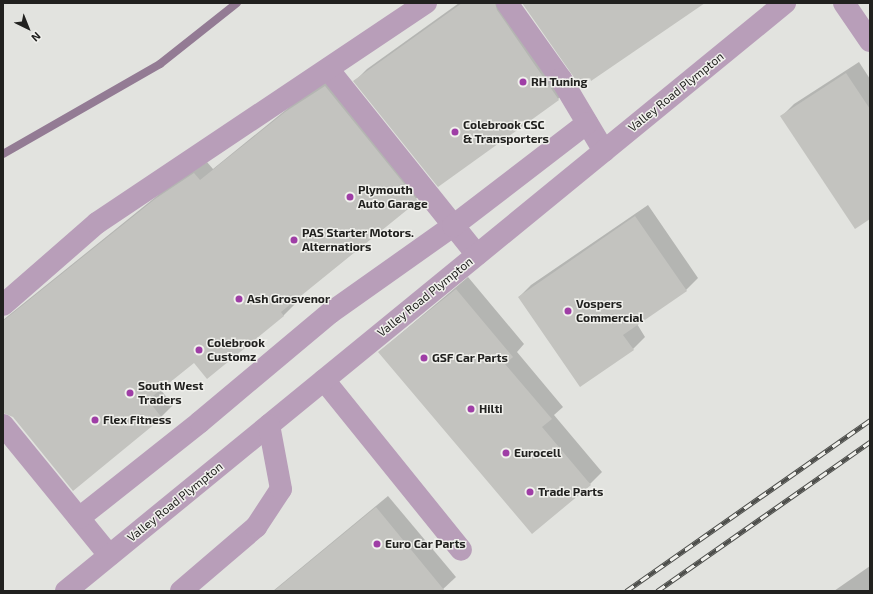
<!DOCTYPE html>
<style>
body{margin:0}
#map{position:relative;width:873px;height:594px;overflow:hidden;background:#e2e3df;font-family:"Exo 2",sans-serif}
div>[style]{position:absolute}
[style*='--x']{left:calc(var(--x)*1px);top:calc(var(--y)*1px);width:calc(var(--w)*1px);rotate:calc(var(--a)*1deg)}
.shadow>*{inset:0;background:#0003}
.stream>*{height:8px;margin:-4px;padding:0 4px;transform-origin:4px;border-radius:4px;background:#937b94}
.building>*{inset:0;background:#c3c3bf}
.minor>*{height:22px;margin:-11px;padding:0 11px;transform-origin:11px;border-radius:11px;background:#b89eb9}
.rail>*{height:4.5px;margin-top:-2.25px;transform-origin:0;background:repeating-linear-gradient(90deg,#f0f0ec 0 9px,#4d4e4b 0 18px);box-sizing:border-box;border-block:1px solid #4d4e4b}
.dots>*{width:11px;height:11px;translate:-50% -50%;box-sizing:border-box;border:2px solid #f0f0ec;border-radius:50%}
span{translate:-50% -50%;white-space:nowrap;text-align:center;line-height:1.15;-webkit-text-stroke:3px #f0f0ec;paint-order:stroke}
.poi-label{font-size:12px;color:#21211f;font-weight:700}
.left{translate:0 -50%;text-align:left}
.street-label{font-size:12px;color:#21211f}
.frame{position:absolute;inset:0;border:4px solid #21211f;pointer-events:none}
.north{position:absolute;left:8px;top:8px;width:40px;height:40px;-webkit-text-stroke:3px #f0f0ec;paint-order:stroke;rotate:137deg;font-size:11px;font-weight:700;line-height:16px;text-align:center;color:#21211f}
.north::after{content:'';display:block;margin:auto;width:14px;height:18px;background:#21211f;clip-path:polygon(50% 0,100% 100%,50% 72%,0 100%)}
</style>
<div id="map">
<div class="shadow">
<i style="clip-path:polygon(459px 3px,513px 3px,571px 87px,558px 99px,355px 81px,367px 69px)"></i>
<i style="clip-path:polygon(859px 62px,870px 79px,870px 218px,782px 116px,794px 104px)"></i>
<i style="clip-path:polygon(337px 74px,429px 188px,293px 301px,295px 304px,283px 316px,194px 362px,160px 389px,173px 405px,161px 417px,13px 416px,3px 412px,3px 320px,168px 187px,207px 162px,213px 169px,298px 100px)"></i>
<i style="clip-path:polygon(648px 205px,698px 278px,686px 290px,637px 324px,645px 337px,633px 349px,519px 297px,531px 285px)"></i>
<i style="clip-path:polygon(468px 277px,524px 344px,517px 352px,563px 407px,554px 415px,602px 472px,590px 484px,379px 352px)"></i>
<i style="clip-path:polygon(388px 496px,456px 577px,441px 591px,273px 591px)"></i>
<i style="clip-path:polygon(870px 566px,870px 591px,834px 591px)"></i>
</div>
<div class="stream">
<i style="--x:3;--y:154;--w:181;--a:-29.8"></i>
<i style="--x:160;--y:64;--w:98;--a:-38.4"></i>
</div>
<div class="building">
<i style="clip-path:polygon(462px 3px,495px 3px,497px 10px,559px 100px,438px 187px,353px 81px)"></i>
<i style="clip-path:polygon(522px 3px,705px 3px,591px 81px,590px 78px,580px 86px)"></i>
<i style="clip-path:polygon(846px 73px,870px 109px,870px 219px,855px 229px,780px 116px)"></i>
<i style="clip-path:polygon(325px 86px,418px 201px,281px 312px,284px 316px,207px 379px,194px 363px,148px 400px,162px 418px,73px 491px,13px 417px,3px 413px,3px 321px,155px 199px,194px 173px,200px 180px,285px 112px)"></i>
<i style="clip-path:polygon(635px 216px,687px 291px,623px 335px,634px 350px,580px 387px,518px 297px)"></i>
<i style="clip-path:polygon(456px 289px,513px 357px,505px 364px,552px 419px,542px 427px,591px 485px,532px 534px,378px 352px)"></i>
<i style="clip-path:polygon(376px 507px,445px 591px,274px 591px)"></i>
</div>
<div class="minor">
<i style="--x:507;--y:3;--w:93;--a:54.6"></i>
<i style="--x:561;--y:79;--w:84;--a:59.2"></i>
<i style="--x:844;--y:3;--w:46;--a:55.6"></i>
<i style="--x:328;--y:69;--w:238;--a:51.3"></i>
<i style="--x:3;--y:305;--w:125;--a:-41.1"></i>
<i style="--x:97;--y:223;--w:396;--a:-33.8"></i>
<i style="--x:324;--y:380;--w:218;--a:51.1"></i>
<i style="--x:3;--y:425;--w:168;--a:50.8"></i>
<i style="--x:79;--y:518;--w:154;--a:-38.4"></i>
<i style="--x:200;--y:422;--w:170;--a:-40"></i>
<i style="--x:330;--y:313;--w:151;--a:-35.3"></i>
<i style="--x:453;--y:226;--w:169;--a:-37.5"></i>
<i style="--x:66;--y:591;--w:929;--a:-39.28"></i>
<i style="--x:181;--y:591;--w:99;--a:-40.5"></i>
<i style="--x:256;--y:527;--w:45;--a:-56.7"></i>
<i style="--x:281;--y:489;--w:65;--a:-100.6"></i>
</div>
<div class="rail">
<i style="--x:626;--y:591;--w:298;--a:-35"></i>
<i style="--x:657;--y:591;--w:260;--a:-35"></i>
</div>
<div class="dots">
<i style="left:523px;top:82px;background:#9f3ea6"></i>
<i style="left:455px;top:132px;background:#9f3ea6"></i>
<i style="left:350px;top:197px;background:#9f3ea6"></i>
<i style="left:294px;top:240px;background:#9f3ea6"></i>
<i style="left:239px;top:299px;background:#9f3ea6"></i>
<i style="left:568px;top:311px;background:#9f3ea6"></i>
<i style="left:199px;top:350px;background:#9f3ea6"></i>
<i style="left:424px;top:358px;background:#9f3ea6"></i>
<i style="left:130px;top:393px;background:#9f3ea6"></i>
<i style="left:471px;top:409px;background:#9f3ea6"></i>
<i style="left:95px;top:420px;background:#9f3ea6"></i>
<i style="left:506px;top:453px;background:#9f3ea6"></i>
<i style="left:530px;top:492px;background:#9f3ea6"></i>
<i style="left:377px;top:544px;background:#9f3ea6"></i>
</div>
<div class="poi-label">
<span class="left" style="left:531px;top:82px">RH Tuning</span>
<span class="left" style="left:463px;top:132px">Colebrook CSC<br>&amp; Transporters</span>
<span class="left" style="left:358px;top:197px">Plymouth<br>Auto Garage</span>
<span class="left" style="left:302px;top:240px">PAS Starter Motors.<br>Alternatiors</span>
<span class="left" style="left:247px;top:299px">Ash Grosvenor</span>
<span class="left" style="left:576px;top:311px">Vospers<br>Commercial</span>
<span class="left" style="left:207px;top:350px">Colebrook<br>Customz</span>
<span class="left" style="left:432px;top:358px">GSF Car Parts</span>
<span class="left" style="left:138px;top:393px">South West<br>Traders</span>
<span class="left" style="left:479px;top:409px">Hilti</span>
<span class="left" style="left:103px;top:420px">Flex Fitness</span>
<span class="left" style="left:514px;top:453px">Eurocell</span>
<span class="left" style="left:538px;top:492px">Trade Parts</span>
<span class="left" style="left:385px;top:544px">Euro Car Parts</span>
</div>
<div class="street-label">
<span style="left:676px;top:92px;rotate:-39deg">Valley Road Plympton</span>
<span style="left:425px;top:297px;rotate:-39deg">Valley Road Plympton</span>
<span style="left:175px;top:502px;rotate:-39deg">Valley Road Plympton</span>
</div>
<div class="frame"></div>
<div class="north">N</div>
</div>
